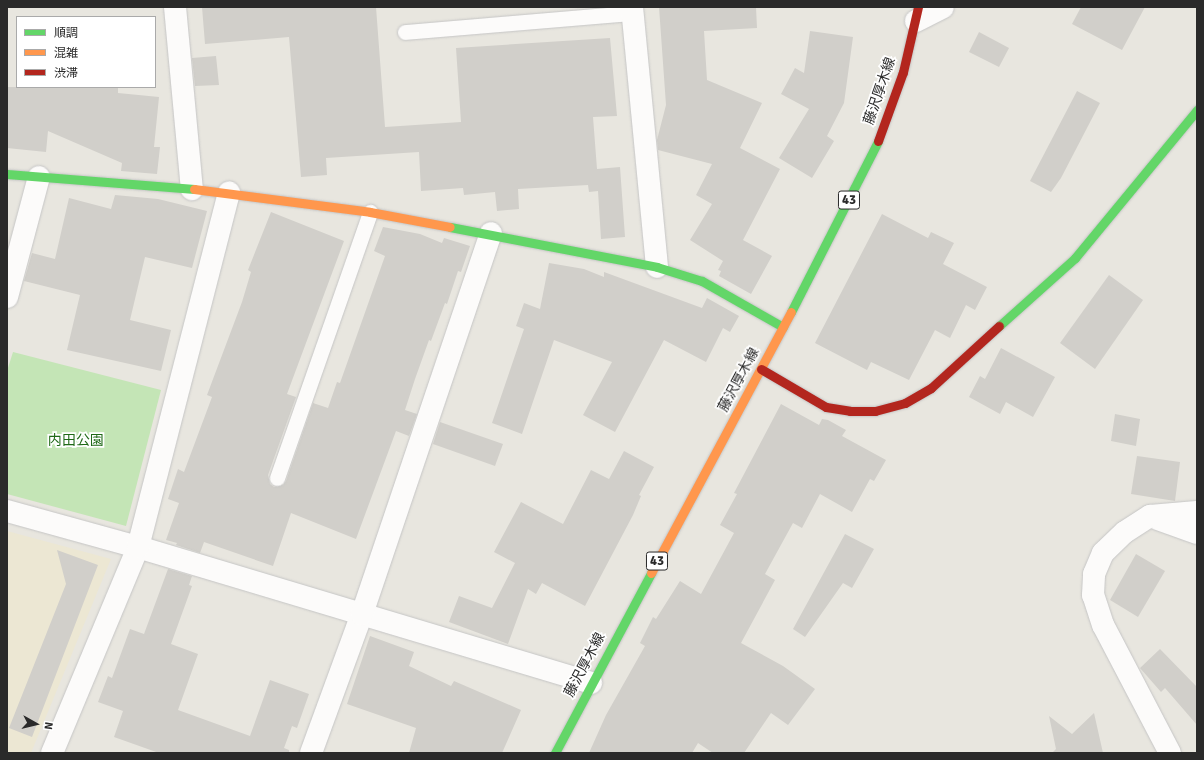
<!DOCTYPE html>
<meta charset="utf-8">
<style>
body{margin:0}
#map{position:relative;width:1204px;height:760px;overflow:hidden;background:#e8e6df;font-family:Signika,"Noto Sans JP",sans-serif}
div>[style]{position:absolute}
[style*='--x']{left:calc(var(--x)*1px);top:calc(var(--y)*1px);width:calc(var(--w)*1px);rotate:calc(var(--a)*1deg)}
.education>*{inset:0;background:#ece7d3}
.green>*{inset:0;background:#c4e5b6}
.building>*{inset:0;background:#d1cfca}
.roads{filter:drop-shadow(0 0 1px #c5c5c5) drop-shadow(0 0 1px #c5c5c5)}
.lane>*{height:15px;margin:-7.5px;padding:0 7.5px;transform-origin:7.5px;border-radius:7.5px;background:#fcfbfa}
.street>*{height:22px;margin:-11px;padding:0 11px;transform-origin:11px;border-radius:11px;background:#fcfbfa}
.fast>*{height:9px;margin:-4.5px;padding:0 4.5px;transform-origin:4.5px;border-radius:4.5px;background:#63d668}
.slow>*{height:9px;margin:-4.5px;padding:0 4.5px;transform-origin:4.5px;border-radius:4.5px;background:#ff974d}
.jam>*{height:9px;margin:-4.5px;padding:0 4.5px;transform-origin:4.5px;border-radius:4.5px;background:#b3261e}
span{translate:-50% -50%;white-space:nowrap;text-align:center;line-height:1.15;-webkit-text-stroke:3.5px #fff;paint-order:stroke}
.shield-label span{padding:1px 3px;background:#fff;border:1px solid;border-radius:3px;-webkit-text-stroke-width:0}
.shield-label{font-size:13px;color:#2a2a2a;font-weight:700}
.street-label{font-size:14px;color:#2a2a2a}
.park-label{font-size:14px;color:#1f6917}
.frame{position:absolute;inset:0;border:8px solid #2a2a2a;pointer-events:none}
.legend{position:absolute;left:16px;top:16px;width:140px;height:72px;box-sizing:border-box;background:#fff;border:1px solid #aaa;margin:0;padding:5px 7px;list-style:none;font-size:12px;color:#2a2a2a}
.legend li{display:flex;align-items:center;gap:8px;height:20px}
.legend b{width:20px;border:1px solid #aaa}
.north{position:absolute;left:16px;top:704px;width:40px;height:40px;-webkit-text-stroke:3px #fff;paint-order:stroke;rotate:98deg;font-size:11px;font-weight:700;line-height:16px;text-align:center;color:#2a2a2a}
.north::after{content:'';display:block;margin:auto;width:14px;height:18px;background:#2a2a2a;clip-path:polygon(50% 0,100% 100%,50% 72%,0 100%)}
</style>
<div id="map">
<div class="education">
<i style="clip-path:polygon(7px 531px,111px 559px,31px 753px,7px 753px)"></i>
</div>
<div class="green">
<i style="clip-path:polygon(13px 352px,161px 390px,126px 526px,7px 494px,7px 371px)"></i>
</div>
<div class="building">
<i style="clip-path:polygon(202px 7px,376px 7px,385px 127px,461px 122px,456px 48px,610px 38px,617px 116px,593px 117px,597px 169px,620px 167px,625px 237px,601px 239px,598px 191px,589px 192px,588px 185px,518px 189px,519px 209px,497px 211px,495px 192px,464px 195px,463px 188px,421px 191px,419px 152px,326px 158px,327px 175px,301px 177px,289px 37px,205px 44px)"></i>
<i style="clip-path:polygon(659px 7px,756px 7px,757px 28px,704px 31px,707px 80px,762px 103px,740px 148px,780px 169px,743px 240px,772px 256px,751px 294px,719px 276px,721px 271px,718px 270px,723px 261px,690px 240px,712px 204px,696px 195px,712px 164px,658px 150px,657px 140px,666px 105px)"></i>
<i style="clip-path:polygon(1081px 7px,1145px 7px,1122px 50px,1072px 24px)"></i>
<i style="clip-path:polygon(810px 31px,853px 37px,844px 103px,827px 136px,834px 141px,812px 178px,779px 158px,809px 109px,781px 94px,795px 68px,804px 73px)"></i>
<i style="clip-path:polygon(979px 32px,1009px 48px,999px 67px,969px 52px)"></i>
<i style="clip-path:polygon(216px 56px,219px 85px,195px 86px,192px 58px)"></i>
<i style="clip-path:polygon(7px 87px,118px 87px,118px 93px,159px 97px,154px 147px,160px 147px,157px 174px,121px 171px,122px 163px,48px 131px,46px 152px,7px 148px)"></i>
<i style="clip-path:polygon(1077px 91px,1100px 103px,1061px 178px,1051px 192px,1030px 181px)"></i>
<i style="clip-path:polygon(115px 195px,158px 199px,207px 211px,192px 268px,145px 257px,130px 320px,171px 330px,161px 371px,67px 350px,80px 295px,24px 281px,32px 253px,55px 259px,69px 198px,111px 209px)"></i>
<i style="clip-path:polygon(271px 212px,344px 241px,287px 394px,296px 397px,268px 475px,270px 484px,274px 487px,283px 485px,286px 481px,313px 403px,328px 408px,337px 382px,340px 383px,385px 256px,374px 251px,383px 227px,420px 234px,442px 243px,444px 238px,470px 246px,461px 272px,458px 271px,447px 304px,445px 303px,431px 341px,429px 340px,415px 379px,405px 410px,417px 414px,409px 436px,396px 431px,356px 539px,291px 513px,273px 566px,204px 542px,200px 553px,176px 545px,177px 543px,166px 540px,179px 503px,168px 499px,178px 469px,184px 472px,212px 397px,207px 395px,242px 302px,251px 272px,248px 270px)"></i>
<i style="clip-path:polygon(882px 214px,928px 238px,931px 232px,954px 243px,943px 264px,987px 287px,975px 310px,966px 305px,950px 338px,935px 330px,909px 380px,871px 362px,867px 370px,815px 343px)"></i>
<i style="clip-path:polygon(549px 263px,584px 269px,604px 277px,604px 272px,702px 308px,707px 298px,739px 316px,730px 332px,723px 328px,706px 362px,664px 340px,615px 432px,583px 415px,612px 362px,554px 340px,522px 434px,492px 423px,524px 329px,516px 326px,524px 303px,540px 309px)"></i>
<i style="clip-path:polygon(1109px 275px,1143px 300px,1095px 369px,1060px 343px)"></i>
<i style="clip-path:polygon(1001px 348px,1055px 377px,1033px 417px,1006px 402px,1000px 414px,969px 397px,980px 376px,985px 379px)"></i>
<i style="clip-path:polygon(781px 404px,819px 425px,822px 419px,828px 420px,846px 430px,842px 436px,886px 460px,874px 481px,870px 479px,852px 512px,820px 494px,802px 528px,793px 523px,765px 574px,775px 580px,741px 643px,783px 666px,815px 689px,788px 725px,771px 713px,744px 753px,713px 753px,698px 743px,692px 753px,589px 753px,606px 715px,645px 646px,640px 643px,653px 617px,656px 619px,680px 581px,701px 594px,734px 533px,720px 525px,737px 494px,734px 493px)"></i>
<i style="clip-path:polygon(1115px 414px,1140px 419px,1136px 446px,1111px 441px)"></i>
<i style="clip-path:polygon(440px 422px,503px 444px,495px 466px,433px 444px)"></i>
<i style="clip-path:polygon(624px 451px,654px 467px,639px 495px,641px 496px,633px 515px,585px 606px,542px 583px,536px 594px,528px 589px,508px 644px,449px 622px,459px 596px,492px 608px,515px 563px,494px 552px,521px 502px,563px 524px,591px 470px,609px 479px)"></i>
<i style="clip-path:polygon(1137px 456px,1180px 462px,1175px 501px,1131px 494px)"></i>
<i style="clip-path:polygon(845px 534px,874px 549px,852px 588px,843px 583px,805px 637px,793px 629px)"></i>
<i style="clip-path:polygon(57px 550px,98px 565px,32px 737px,9px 728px,66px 584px)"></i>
<i style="clip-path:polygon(1136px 554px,1165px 571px,1138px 617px,1110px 600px)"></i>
<i style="clip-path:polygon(168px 569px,192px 576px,189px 585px,192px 586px,171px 644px,198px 654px,178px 710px,250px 736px,270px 680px,309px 694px,297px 728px,292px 726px,284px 748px,289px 750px,289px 753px,159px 753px,114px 737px,123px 711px,98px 702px,108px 676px,112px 678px,130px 629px,144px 634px)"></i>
<i style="clip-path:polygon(370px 636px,414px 652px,409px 666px,451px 686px,454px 681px,521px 710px,502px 753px,409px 753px,416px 728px,347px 704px)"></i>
<i style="clip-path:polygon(1160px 649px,1197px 687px,1197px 725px,1165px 688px,1161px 692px,1140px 668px)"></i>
<i style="clip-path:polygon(1094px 713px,1103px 753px,1052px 753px,1056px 749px,1049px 716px,1072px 734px)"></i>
</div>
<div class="roads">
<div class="lane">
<i style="--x:405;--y:32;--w:228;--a:-4.8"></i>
<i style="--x:277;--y:478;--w:282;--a:-70.7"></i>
</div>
<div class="street">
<i style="--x:175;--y:7;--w:183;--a:84.7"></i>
<i style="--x:632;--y:7;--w:261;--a:84.5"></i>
<i style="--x:916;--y:21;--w:30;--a:-27"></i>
<i style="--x:7;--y:297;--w:124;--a:-75.1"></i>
<i style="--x:7;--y:511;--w:136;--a:15.4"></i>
<i style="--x:138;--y:547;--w:473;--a:16.7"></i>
<i style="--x:1158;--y:519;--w:41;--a:19.7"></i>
<i style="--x:52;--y:753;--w:223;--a:-67.3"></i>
<i style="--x:138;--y:547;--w:366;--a:-75.6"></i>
<i style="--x:311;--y:753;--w:148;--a:-69.9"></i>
<i style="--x:362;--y:614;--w:402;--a:-71.3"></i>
<i style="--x:1170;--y:753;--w:144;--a:-117.6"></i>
<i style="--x:1103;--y:625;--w:32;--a:-108"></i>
<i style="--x:1093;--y:595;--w:21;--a:-87"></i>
<i style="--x:1094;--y:574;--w:23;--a:-67"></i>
<i style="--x:1103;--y:553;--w:30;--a:-44"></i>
<i style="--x:1125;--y:532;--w:30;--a:-33"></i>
<i style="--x:1150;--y:516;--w:47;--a:-4.9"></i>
</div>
<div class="fast">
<i style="--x:7;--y:174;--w:188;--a:4.6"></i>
<i style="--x:450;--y:227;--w:211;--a:10.9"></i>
<i style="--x:657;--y:267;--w:47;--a:17.3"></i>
<i style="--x:702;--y:281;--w:93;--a:29.6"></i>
<i style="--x:791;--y:312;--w:192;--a:-63"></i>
<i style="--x:999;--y:326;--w:102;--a:-41.8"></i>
<i style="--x:1075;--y:258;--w:192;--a:-50.5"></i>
<i style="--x:555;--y:753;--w:204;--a:-61.9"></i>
</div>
<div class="slow">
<i style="--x:194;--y:189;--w:177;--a:7.4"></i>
<i style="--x:370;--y:212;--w:81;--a:10.6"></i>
<i style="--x:651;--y:573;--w:296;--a:-61.8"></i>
</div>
<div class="jam">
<i style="--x:878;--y:141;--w:73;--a:-70.1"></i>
<i style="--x:903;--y:72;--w:67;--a:-77"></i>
<i style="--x:761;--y:369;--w:75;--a:30.3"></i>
<i style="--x:826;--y:407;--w:24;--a:9"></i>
<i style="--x:850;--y:411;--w:25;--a:0"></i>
<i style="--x:875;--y:411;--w:31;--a:-15"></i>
<i style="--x:905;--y:403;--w:30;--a:-30"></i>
<i style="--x:931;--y:388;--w:92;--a:-42.4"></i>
</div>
</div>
<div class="shield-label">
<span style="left:849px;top:200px">43</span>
<span style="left:657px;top:561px">43</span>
</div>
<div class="street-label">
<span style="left:880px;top:91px;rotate:-71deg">藤沢厚木線</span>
<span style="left:739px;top:380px;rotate:-62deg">藤沢厚木線</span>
<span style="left:585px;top:665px;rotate:-62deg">藤沢厚木線</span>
</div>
<div class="park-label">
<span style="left:76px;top:441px">内田公園</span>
</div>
<div class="frame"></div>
<ul class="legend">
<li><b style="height:5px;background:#63d668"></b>順調</li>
<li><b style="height:5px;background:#ff974d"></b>混雑</li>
<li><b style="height:5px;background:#b3261e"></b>渋滞</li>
</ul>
<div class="north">N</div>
</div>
